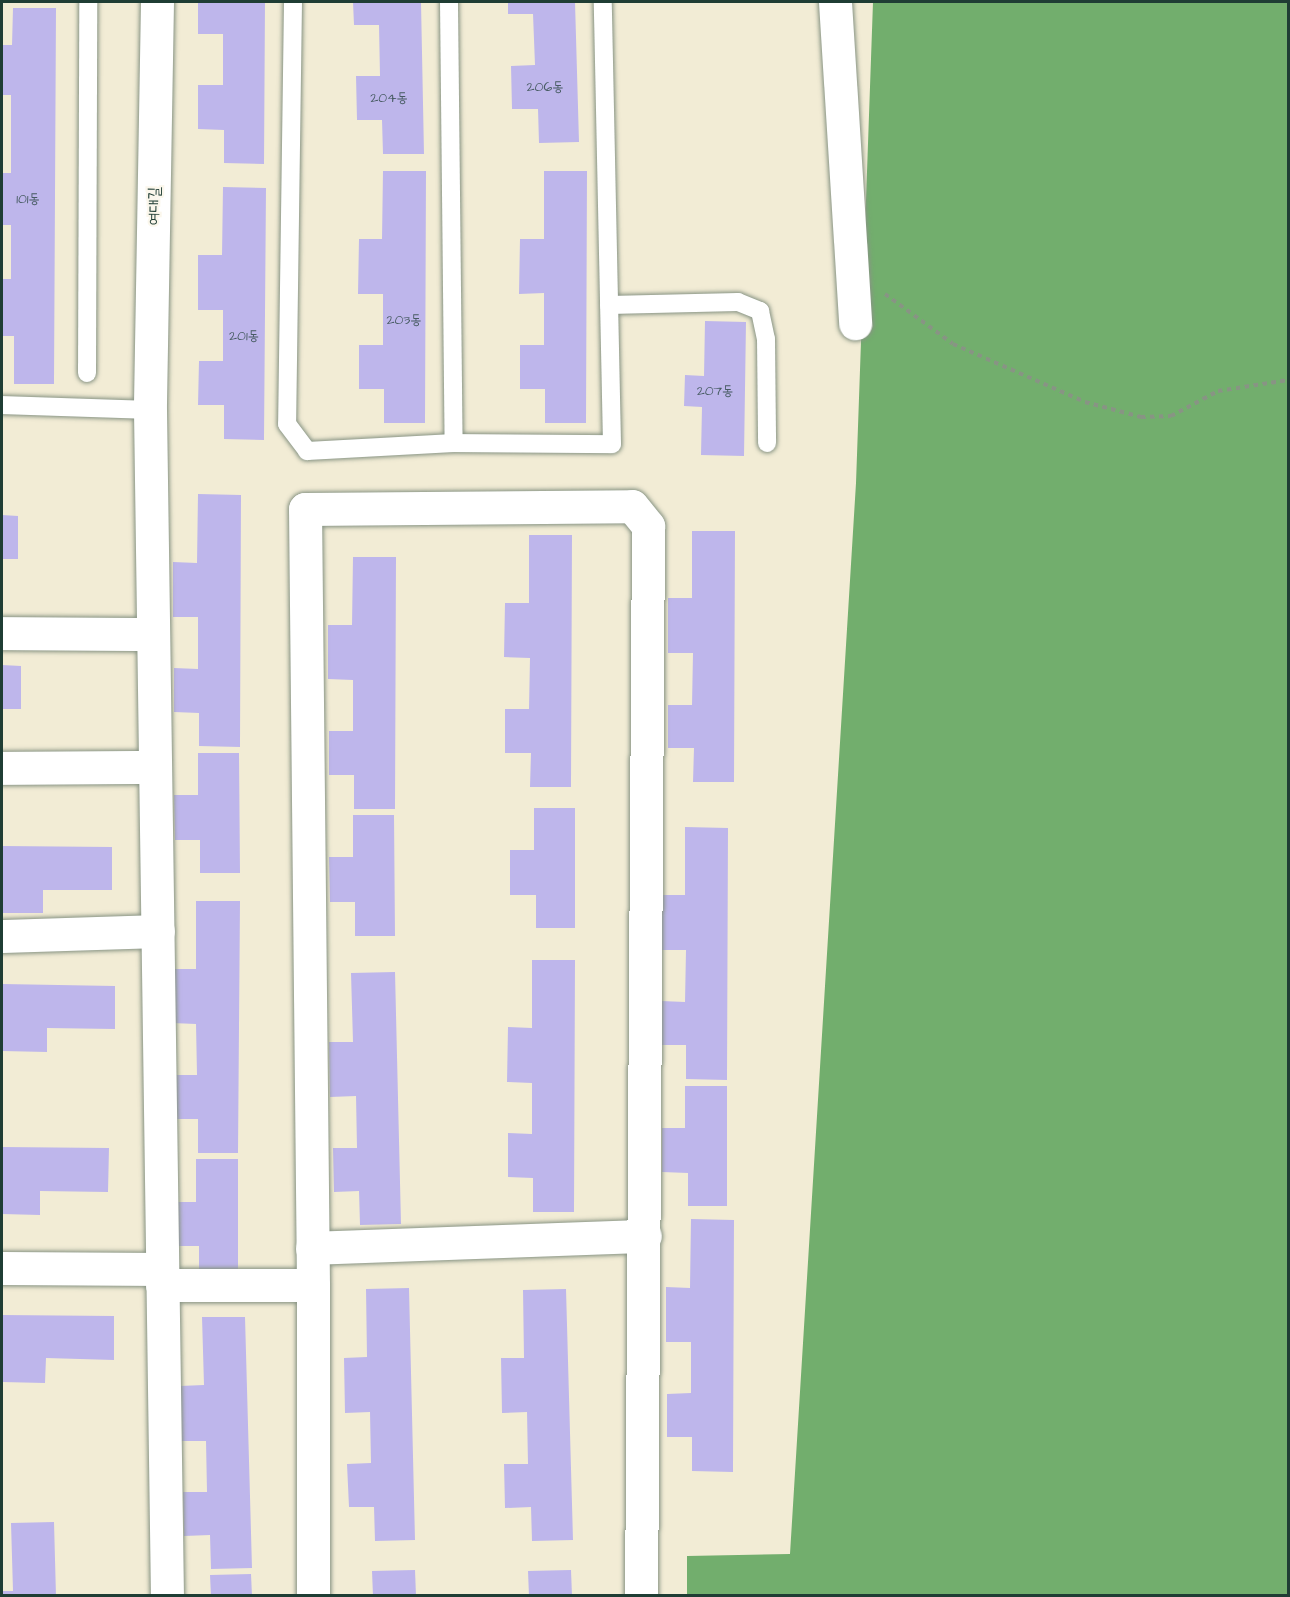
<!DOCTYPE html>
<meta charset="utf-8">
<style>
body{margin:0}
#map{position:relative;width:1290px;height:1597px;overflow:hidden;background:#f2ecd5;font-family:"Architects Daughter","Poor Story",sans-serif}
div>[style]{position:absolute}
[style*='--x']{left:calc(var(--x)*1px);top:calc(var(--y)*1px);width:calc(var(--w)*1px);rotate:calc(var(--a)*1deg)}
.forest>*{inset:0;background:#72ae6d}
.building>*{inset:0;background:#beb6eb}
.path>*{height:4px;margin-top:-2px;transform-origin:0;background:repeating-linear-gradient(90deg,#889484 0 4.5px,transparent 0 9px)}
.roads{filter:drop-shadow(0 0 2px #889484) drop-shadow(0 0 2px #889484)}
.lane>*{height:18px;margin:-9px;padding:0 9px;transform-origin:9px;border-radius:9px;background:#fff}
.street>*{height:33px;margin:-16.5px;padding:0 16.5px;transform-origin:16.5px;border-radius:16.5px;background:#fff}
span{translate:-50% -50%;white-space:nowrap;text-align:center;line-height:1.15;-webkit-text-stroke:4.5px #fbf7ec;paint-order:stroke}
.number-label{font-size:14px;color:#475b62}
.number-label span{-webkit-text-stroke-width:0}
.street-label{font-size:16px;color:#1f3d34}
.frame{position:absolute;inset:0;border:3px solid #1f3d34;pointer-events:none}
</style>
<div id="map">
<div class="forest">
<i style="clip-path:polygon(873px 2px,1288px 2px,1288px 1595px,687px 1596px,687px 1556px,790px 1554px,856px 483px)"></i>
</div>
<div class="building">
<i style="clip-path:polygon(198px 2px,265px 2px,264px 164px,224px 163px,224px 130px,198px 129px,198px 85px,223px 85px,223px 34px,198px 34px)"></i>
<i style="clip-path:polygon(353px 2px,421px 2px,424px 154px,383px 154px,382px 120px,357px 120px,356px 76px,380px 76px,379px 25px,354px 25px)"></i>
<i style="clip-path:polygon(508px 2px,575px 2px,579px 142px,539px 143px,538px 109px,512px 109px,511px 66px,535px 65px,533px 14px,508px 14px)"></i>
<i style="clip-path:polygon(13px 8px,56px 8px,54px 384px,14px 384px,14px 336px,2px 336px,2px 279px,11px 279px,11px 225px,2px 225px,2px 173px,11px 173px,11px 95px,2px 95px,2px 45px,12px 45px)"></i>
<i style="clip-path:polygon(383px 171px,426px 171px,425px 423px,384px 423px,384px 389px,359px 389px,359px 345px,383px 345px,383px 294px,358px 294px,359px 239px,382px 239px)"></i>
<i style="clip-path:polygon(544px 171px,587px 171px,586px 423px,545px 423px,545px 389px,520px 389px,520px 345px,544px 345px,544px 293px,519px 294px,520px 239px,544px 239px)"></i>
<i style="clip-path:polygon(223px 187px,266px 188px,264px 440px,224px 439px,224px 405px,198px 405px,199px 361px,223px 361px,223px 310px,198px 310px,198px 255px,222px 255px)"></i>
<i style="clip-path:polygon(705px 321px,746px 322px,744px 456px,701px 455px,702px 407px,684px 406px,685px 375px,704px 376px)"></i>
<i style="clip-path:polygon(198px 494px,241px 495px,240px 747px,199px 746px,199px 713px,174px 712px,174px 668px,198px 669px,198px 617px,173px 617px,173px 562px,197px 563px)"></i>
<i style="clip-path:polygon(2px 515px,18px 516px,18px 559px,2px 559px)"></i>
<i style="clip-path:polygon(692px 531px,735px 531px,734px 782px,693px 782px,694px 748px,668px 748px,668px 705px,692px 705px,693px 653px,668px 653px,668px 598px,692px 598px)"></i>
<i style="clip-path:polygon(529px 535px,572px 535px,571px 787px,530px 787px,531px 753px,505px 753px,505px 709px,529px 709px,530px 658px,504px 657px,505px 603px,529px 603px)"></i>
<i style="clip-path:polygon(353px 557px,396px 557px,395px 809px,354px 809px,354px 775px,329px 775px,329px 731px,353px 731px,353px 680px,328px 679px,328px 625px,352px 625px)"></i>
<i style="clip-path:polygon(2px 665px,21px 666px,21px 709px,2px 709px)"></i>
<i style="clip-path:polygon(198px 753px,239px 753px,240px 873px,200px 873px,200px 840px,175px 840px,174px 795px,198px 795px)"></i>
<i style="clip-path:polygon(534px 808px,575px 808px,575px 928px,536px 928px,536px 895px,510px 895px,510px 850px,534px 850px)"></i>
<i style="clip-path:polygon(353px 815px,394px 815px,395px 936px,355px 936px,355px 902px,330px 902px,329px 857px,353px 857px)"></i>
<i style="clip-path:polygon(685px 827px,728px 828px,727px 1080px,686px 1079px,686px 1045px,661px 1045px,661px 1001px,685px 1002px,686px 950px,660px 950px,661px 895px,685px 895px)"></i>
<i style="clip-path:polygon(2px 846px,112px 847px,112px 890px,43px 890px,43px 913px,2px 913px)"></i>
<i style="clip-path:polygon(196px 901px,240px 901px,238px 1153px,198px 1153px,198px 1119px,172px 1119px,173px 1075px,197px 1075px,196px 1024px,172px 1023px,172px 969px,196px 969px)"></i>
<i style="clip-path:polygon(532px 960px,575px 960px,574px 1212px,533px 1212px,533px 1178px,508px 1177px,508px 1133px,532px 1134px,532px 1083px,507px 1082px,508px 1027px,532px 1028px)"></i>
<i style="clip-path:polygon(395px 972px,401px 1224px,360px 1225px,359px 1191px,334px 1192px,333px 1148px,357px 1148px,356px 1096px,330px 1097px,329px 1042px,353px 1042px,351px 973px)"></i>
<i style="clip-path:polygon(2px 984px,115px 986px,115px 1029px,47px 1028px,47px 1052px,2px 1051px)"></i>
<i style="clip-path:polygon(685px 1086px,727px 1086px,727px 1206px,688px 1206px,688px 1173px,662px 1172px,662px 1128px,685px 1128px)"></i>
<i style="clip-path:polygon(2px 1147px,109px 1148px,108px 1192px,40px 1191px,40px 1215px,2px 1214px)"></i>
<i style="clip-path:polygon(196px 1159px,238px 1159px,238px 1280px,199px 1280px,199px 1246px,173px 1246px,173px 1202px,196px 1202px)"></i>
<i style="clip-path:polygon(691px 1219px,734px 1220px,733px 1472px,692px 1471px,692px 1437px,667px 1437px,667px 1394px,691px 1393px,691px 1342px,666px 1342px,666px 1287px,690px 1288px)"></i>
<i style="clip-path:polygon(409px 1288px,415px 1540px,375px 1541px,374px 1507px,349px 1507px,347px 1464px,371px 1463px,370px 1412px,345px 1413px,344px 1358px,367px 1357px,366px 1289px)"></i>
<i style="clip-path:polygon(566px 1289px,573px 1540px,532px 1541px,531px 1507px,505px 1508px,504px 1464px,528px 1464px,527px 1412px,502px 1413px,501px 1358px,524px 1358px,523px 1290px)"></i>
<i style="clip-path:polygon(2px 1315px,114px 1316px,114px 1360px,46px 1358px,45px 1383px,2px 1382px)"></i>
<i style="clip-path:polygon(202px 1317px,245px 1317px,252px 1568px,211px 1569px,210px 1535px,184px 1536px,183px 1492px,207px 1492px,206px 1441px,181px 1441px,180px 1386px,204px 1385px)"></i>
<i style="clip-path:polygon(54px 1522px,56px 1596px,2px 1596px,2px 1591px,13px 1591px,11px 1523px)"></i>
<i style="clip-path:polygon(415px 1570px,416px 1596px,373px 1596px,372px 1571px)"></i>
<i style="clip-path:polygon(571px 1570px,572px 1596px,529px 1596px,528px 1571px)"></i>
<i style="clip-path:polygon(251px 1574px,252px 1596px,211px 1596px,210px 1575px)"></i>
</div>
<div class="path">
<i style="--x:885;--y:294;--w:84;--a:36.3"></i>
<i style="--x:953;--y:344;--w:144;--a:23.7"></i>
<i style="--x:1085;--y:402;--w:58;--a:15"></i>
<i style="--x:1141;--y:417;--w:30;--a:-2"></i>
<i style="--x:1171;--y:416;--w:53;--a:-28"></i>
<i style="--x:1218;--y:391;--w:71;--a:-8.9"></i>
</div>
<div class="roads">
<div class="lane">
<i style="--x:293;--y:2;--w:422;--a:90.8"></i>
<i style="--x:287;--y:424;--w:34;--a:53"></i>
<i style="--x:307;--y:451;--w:147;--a:-3.1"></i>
<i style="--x:449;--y:2;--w:441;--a:89.4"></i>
<i style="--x:454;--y:443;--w:158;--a:0.4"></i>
<i style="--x:612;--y:444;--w:442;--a:-91.2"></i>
<i style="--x:609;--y:305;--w:129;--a:-1.3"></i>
<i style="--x:738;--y:302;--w:24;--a:22"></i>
<i style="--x:760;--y:311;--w:29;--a:78"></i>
<i style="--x:766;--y:339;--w:104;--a:89.4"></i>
<i style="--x:87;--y:373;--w:371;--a:-89.8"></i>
<i style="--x:2;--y:405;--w:148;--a:1.9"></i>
</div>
<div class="street">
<i style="--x:157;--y:2;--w:408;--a:91"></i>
<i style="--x:150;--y:410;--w:1186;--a:89.18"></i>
<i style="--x:835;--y:2;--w:322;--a:86.4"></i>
<i style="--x:2;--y:633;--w:151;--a:0.4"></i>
<i style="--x:2;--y:768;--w:153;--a:-0.4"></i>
<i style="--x:2;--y:936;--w:156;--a:-1.8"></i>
<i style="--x:312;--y:1248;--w:333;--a:-2.1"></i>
<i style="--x:2;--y:1268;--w:160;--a:0.4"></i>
<i style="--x:162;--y:1285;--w:151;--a:0"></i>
<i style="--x:313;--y:1285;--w:776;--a:-90.59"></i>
<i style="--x:305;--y:509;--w:327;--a:-0.5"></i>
<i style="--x:632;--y:506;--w:26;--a:51"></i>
<i style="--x:648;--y:526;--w:1070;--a:90.37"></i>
<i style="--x:313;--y:1285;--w:311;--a:90"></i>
</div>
</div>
<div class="number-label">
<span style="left:545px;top:87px">206동</span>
<span style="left:389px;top:98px">204동</span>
<span style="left:28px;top:199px">101동</span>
<span style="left:404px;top:320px">203동</span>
<span style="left:244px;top:336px">201동</span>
<span style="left:715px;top:391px">207동</span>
</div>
<div class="street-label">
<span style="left:154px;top:206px;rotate:-89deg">여대길</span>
</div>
<div class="frame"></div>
</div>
